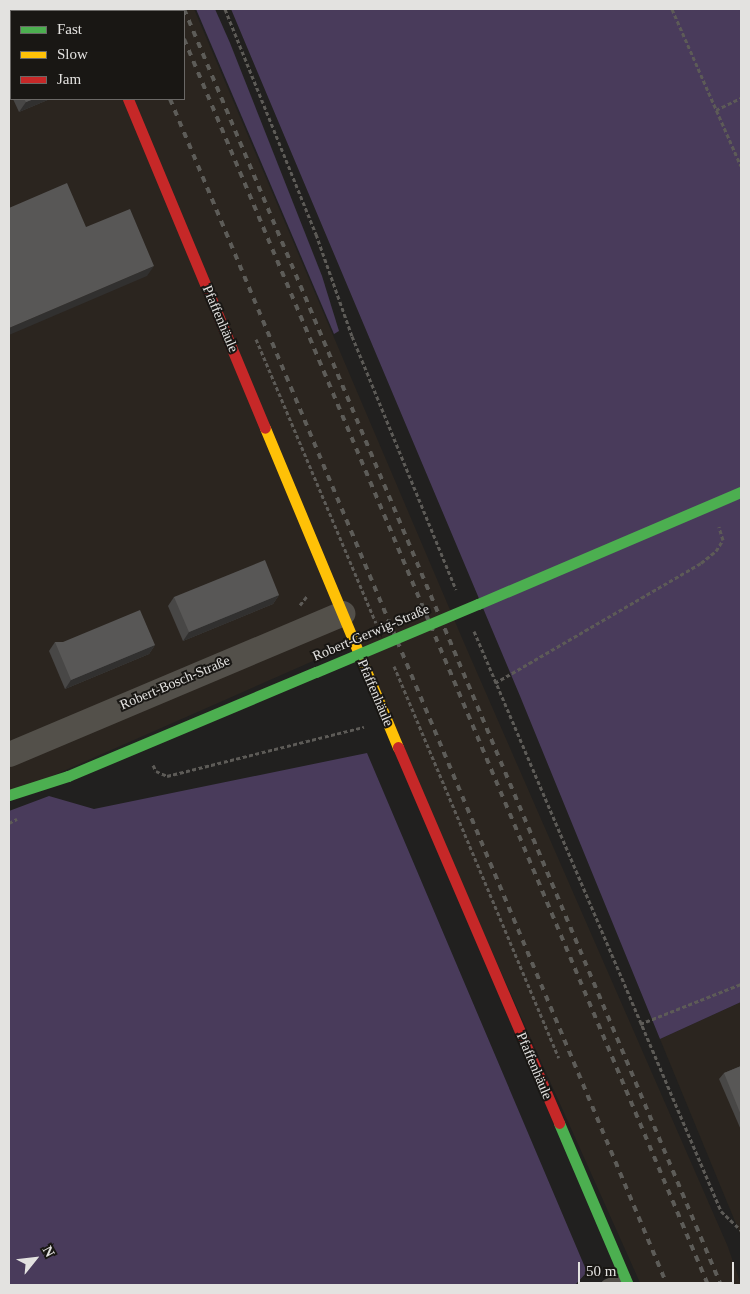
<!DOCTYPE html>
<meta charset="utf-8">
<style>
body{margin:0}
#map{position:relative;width:750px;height:1294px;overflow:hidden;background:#21201f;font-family:Georgia,serif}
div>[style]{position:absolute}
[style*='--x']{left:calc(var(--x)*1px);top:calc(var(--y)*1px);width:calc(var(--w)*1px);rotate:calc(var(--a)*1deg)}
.built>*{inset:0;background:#2b251f}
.green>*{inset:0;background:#493b5b}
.path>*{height:3px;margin-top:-1.5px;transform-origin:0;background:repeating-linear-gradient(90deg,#5d5b57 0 4px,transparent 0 6.5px)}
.lane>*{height:12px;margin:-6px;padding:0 6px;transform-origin:6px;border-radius:6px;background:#53504a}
.street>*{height:25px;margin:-12.5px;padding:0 12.5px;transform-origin:12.5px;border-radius:12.5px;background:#53504a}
.fast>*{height:11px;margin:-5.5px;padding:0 5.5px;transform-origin:5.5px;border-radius:5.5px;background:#4caf50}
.slow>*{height:11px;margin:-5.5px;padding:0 5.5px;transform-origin:5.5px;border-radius:5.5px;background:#ffc107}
.jam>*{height:11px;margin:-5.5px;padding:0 5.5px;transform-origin:5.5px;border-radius:5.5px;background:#c62828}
.rail>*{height:4px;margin-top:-2px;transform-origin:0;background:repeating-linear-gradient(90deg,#5d5c58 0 6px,transparent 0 12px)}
.fast-bridge>*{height:11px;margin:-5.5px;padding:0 5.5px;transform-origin:5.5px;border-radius:5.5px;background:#4caf50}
.wall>*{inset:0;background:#484746}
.shaded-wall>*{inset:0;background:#31302f}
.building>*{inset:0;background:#585756}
span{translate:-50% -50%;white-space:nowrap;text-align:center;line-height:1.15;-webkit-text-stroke:4px #191714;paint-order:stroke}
.street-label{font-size:14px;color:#e3e2e0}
.frame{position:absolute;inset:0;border:10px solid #e3e2e0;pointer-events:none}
.legend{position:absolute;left:10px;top:10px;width:175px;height:90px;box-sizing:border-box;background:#191714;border:1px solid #6a6866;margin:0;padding:6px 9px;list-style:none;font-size:15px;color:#e3e2e0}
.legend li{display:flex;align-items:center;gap:10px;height:25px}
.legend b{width:25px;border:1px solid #6a6866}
.north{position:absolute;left:10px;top:1234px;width:50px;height:50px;-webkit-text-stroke:4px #191714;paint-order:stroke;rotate:61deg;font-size:14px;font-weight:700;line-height:20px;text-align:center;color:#e3e2e0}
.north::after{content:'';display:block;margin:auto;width:18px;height:22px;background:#e3e2e0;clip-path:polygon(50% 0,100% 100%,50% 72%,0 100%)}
.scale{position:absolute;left:578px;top:1262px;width:156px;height:22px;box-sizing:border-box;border:2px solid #e3e2e0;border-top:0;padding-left:6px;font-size:15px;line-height:18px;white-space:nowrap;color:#e3e2e0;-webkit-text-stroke:4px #191714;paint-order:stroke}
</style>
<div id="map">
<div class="built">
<i style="clip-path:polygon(evenodd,9px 9px,194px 9px,465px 645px,728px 1247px,741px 1285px,641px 1285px,354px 643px,9px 795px,9px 9px,11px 11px,184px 11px,184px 99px,11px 99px,11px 11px)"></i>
<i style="clip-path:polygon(741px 1002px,741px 1236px,660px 1039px)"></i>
</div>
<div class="green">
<i style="clip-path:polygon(196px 9px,215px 9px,230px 43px,322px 276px,339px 331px,334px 334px)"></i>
<i style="clip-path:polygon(231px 9px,741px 9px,741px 1002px,660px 1039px,520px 696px)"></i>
<i style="clip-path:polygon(367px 753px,587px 1272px,575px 1285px,9px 1285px,9px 811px,49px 796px,94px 809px)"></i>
</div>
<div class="path">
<i style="--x:64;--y:9;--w:2;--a:63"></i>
<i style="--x:118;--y:9;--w:2;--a:63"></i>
<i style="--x:225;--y:9;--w:243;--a:68"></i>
<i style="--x:316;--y:234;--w:108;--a:70.6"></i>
<i style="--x:352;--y:336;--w:274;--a:67.7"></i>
<i style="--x:672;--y:9;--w:171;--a:66.3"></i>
<i style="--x:716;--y:110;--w:28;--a:-26"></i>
<i style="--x:256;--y:339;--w:308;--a:67.1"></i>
<i style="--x:300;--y:605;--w:11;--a:-52"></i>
<i style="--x:474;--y:631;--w:630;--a:66.93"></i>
<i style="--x:721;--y:1211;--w:28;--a:44"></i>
<i style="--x:394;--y:666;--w:425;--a:67.2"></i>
<i style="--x:495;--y:683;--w:238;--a:-30.2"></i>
<i style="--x:701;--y:563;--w:19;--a:-39"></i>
<i style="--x:716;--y:551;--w:13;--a:-58"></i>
<i style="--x:723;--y:540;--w:14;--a:-107"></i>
<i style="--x:153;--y:765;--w:7;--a:63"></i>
<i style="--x:156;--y:771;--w:12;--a:24"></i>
<i style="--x:167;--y:776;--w:203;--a:-14"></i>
<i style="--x:9;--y:823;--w:9;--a:-27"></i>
<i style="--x:640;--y:1024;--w:109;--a:-21.6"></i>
</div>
<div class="lane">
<i style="--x:607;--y:1285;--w:19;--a:-21"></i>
</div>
<div class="street">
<i style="--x:91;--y:9;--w:2;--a:63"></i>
<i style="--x:9;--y:754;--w:362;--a:-22.9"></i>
</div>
<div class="fast">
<i style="--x:478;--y:604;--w:286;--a:-23.1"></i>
<i style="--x:9;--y:795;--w:62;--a:-17.9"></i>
<i style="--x:68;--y:776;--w:269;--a:-22.8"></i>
<i style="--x:559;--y:1123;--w:176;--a:66.9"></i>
</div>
<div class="slow">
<i style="--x:265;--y:428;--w:346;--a:67.4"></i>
</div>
<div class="jam">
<i style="--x:128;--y:99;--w:356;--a:67.4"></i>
<i style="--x:398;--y:747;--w:409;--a:66.8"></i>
</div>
<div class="rail">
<i style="--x:132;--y:9;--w:2;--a:63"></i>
<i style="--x:171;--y:9;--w:2;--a:63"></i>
<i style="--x:184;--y:9;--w:1384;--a:67.18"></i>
<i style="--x:184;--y:39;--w:1352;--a:67.19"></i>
<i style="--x:170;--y:99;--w:1286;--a:67.26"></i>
</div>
<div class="fast-bridge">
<i style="--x:316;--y:672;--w:176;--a:-22.8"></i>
</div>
<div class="wall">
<i style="clip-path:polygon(9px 9px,11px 11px,11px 95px,9px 90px)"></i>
<i style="clip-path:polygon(13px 99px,50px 99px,19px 112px)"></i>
<i style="clip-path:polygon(279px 595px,273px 604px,183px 641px,168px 606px,174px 597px)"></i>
<i style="clip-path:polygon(55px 642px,155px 645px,149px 654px,65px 689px,49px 651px)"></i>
<i style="clip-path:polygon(741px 1066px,741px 1130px,719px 1079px,724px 1073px)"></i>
</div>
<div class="shaded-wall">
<i style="clip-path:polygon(11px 77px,11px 80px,9px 84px,9px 78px)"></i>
<i style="clip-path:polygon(34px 99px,50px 99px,19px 112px,26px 102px)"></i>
<i style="clip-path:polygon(154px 266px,147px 276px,9px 335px,9px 328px)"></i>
<i style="clip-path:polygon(279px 595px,273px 604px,183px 641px,189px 632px)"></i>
<i style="clip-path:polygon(155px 645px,149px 654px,65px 689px,71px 680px)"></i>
</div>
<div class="building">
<i style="clip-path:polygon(9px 9px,48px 9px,49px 11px,11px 11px,11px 77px,9px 78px)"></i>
<i style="clip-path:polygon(24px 99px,34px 99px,26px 102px)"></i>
<i style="clip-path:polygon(67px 183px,86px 227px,130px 209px,154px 266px,9px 328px,9px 208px)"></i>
<i style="clip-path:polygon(265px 560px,279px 595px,189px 632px,174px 597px)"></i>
<i style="clip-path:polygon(140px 610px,155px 645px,71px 680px,55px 642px,63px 642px)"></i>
<i style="clip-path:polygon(741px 1066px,741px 1115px,724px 1073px)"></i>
</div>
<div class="street-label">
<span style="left:220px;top:319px;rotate:67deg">Pfaffenhäule</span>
<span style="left:371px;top:633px;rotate:-23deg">Robert-Gerwig-Straße</span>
<span style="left:175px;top:683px;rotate:-23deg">Robert-Bosch-Straße</span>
<span style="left:375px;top:693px;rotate:67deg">Pfaffenhäule</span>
<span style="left:534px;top:1066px;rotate:67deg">Pfaffenhäule</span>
</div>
<div class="frame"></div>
<ul class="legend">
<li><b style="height:6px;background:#4caf50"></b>Fast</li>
<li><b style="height:6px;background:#ffc107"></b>Slow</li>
<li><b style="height:6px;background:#c62828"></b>Jam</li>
</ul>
<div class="north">N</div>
<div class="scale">50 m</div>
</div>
